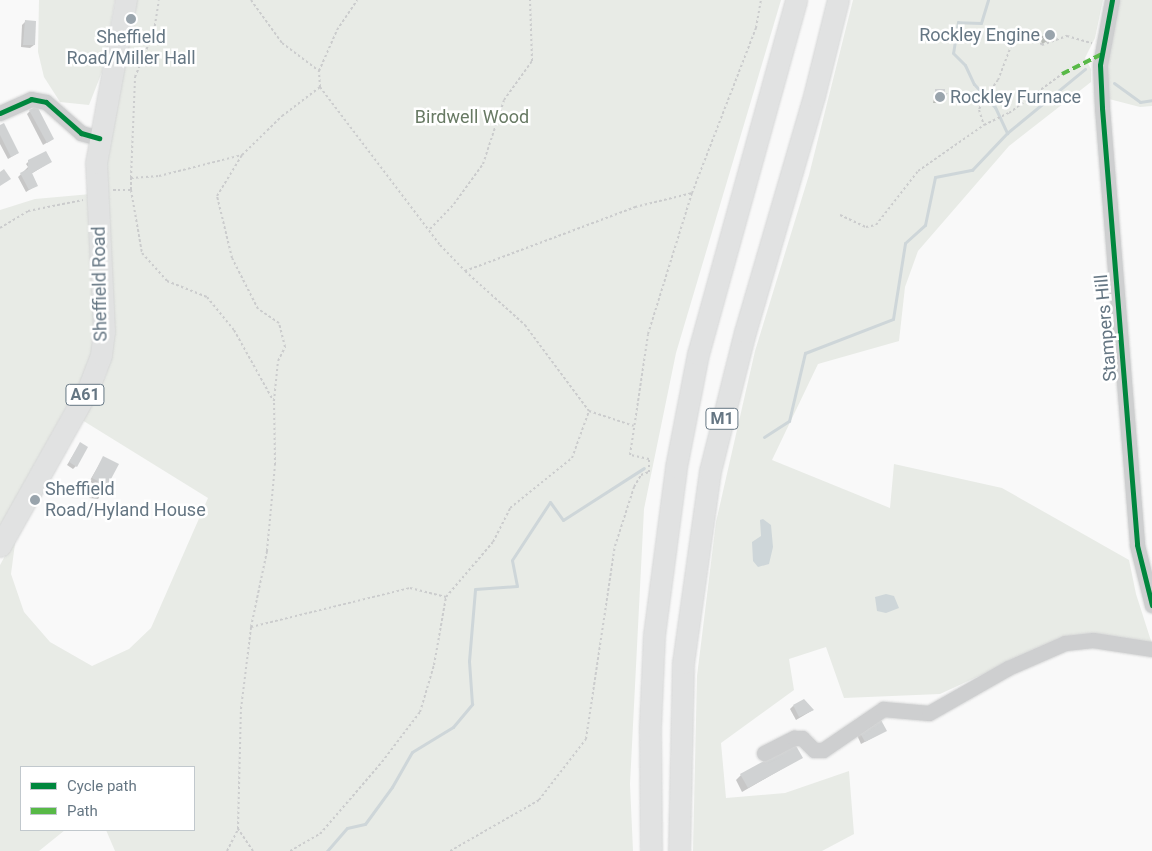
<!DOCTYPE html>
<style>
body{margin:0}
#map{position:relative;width:1152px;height:851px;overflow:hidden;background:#f9f9f9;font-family:Roboto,sans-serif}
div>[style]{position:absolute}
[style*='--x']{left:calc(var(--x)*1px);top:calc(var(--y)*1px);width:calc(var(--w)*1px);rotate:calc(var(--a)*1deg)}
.green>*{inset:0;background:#e8ebe6}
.water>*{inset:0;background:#ced6d9}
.shadow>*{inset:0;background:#0003}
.stream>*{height:3px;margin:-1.5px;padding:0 1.5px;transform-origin:1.5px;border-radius:1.5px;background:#ced6d9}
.building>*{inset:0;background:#d0d2d3}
.path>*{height:2px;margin-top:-1px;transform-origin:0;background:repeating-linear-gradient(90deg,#cbcccd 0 2.5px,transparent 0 5px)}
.roads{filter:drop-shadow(0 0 1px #d5d6d6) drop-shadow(0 0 1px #d5d6d6)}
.minor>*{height:15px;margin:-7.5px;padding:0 7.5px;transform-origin:7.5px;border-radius:7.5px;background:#cecfd0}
.highway>*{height:21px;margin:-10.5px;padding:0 10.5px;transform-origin:10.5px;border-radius:10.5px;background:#e1e2e2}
.quiet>*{height:4px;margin-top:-2px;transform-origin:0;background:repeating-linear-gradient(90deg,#58b947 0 8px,transparent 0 12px)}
.cycleway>*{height:5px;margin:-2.5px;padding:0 2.5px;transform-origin:2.5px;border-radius:2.5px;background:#00873e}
.dots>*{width:14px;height:14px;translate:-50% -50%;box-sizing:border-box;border:2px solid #fff;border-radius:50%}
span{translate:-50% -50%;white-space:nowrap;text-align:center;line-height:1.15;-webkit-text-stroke:5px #fff;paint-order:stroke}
.shield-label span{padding:1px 4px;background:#fff;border:1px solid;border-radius:4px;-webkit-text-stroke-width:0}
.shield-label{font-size:16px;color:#657683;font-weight:700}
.poi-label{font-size:18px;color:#657683}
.right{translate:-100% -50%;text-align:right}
.left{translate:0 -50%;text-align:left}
.park-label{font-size:18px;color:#687a64}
.street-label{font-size:18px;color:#657683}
.legend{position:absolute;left:20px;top:766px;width:175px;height:65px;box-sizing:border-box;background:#fff;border:1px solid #c1c8cd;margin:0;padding:6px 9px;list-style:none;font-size:15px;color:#657683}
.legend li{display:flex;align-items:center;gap:10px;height:25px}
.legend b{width:25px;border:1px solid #c1c8cd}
</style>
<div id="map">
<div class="green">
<i style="clip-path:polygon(39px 0,115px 0,102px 72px,89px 105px,60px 102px,44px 77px,38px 52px)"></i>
<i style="clip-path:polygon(136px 0,781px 0,676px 353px,644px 509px,630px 784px,633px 851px,115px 851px,106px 830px,194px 830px,194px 767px,21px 767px,21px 830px,65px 830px,39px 851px,0 851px,0 565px,16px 536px,11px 574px,24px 612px,50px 642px,92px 666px,129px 649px,151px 628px,208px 498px,82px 420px,106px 375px,112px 348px,106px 165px)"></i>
<i style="clip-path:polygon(853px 0,1103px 0,1095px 38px,1085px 58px,1091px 69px,1091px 82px,1009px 146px,918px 251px,905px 287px,899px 341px,818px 364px,772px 460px,890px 508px,894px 464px,1002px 488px,1129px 560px,1136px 594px,1152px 644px,1099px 637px,1014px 660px,940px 694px,844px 698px,826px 647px,789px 659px,794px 690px,721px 743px,726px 798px,785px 793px,849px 771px,854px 834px,822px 851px,693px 851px,697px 676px,716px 522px,755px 351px,809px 175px)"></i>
<i style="clip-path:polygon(1119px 0,1152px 0,1152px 106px,1140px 107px,1109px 99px,1108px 63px)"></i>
<i style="clip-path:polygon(91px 194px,96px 328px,92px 361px,0 526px,0 210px,35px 199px)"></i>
</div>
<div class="water">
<i style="clip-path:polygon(763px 519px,771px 525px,773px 547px,769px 564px,758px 567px,753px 561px,752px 542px,761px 536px,760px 520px)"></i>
<i style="clip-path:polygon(886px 594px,894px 596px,899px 608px,886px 613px,877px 611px,875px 597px)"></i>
</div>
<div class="shadow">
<i style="clip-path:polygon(25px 22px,34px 45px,30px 48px,21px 47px,22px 25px)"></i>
<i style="clip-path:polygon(1053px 31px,1055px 37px,1042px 44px,1040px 37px)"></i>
<i style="clip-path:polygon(936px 90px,944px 99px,941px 103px,933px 103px)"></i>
<i style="clip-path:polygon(30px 111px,53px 139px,43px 145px,27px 114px)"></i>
<i style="clip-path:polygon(0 126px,18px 153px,8px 159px,0 144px)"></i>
<i style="clip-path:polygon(29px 161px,50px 162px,31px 174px,37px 185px,26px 192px,18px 177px,28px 167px,26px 164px)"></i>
<i style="clip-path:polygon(80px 444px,76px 466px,73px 469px,67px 465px)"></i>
<i style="clip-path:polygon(103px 458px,101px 495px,98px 499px,89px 498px,96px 485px,89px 482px)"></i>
<i style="clip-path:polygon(793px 706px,813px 710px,796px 720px,790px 709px)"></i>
<i style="clip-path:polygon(885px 731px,861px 744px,857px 735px,860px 732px)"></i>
<i style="clip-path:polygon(801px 758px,742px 792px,736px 780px,741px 775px)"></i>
</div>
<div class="stream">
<i style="--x:988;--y:0;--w:24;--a:107"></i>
<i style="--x:981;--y:23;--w:23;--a:-178"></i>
<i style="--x:958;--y:22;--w:31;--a:99"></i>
<i style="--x:953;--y:53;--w:17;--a:45"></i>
<i style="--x:965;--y:65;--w:21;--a:65"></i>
<i style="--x:974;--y:84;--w:31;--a:48"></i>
<i style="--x:995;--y:107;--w:29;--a:65"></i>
<i style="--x:1114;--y:83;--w:32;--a:36"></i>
<i style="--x:1140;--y:102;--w:12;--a:-9"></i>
<i style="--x:764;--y:437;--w:30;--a:-33"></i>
<i style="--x:789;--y:421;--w:70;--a:-76.8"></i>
<i style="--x:805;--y:353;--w:94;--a:-21.1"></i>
<i style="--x:893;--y:319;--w:77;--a:-81"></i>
<i style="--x:905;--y:243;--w:27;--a:-42"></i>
<i style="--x:925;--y:225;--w:49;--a:-78.2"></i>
<i style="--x:935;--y:177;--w:38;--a:-11"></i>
<i style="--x:972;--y:170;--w:51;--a:-46.6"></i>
<i style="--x:1007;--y:133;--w:101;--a:-39.4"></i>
<i style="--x:327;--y:851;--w:30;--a:-49"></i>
<i style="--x:347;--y:828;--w:18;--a:-13"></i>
<i style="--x:365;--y:824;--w:46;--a:-53.9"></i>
<i style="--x:392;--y:787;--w:40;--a:-60.3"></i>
<i style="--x:412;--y:752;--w:48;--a:-31.4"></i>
<i style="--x:453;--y:727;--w:30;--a:-50"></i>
<i style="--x:472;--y:704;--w:43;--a:-94"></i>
<i style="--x:469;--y:661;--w:72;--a:-85.2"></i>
<i style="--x:475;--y:589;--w:42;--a:-4.1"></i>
<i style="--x:517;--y:586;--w:26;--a:-101"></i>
<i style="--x:512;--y:560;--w:69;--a:-56.8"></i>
<i style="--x:550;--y:502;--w:22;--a:54"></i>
<i style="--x:563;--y:520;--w:96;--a:-32.7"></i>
</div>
<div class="building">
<i style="clip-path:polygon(25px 20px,36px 21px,35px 45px,23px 45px)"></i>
<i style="clip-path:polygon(1054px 29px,1057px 38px,1045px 41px,1043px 33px)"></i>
<i style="clip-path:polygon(935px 89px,945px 89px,945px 100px,935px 100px)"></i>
<i style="clip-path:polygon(37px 106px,54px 139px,47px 143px,29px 110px)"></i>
<i style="clip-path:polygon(4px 123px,19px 153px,11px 157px,0 135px,0 125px)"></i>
<i style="clip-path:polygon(46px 151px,52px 162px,32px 173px,38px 186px,29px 190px,20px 173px,28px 169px,28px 160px)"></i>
<i style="clip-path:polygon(4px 169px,11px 179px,0 186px,0 172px)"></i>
<i style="clip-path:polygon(80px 442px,88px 447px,77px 467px,69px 462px)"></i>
<i style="clip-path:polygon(103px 456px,119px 464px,102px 496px,99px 494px,97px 498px,91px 495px,98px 481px,92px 478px)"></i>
<i style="clip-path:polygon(804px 699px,814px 710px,799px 717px,793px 705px)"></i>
<i style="clip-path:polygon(881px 720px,887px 731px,865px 742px,859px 731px)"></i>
<i style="clip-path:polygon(795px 744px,803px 758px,748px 788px,740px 774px)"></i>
</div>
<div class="path">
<i style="--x:251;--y:0;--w:53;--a:54.2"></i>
<i style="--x:282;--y:43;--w:46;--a:37.1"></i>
<i style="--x:1039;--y:40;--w:6;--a:-31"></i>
<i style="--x:320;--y:87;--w:198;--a:52.8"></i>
<i style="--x:440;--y:245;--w:36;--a:46"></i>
<i style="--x:465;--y:271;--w:182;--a:-20.6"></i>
<i style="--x:635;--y:207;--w:59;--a:-13.8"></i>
<i style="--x:945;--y:94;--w:38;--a:12"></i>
<i style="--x:982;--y:102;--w:9;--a:111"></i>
<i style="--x:979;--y:110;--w:16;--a:72"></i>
<i style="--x:982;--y:102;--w:27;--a:-54"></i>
<i style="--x:998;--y:80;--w:34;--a:-69"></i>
<i style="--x:1010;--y:48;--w:17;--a:-45"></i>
<i style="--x:1022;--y:36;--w:13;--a:-4"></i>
<i style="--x:1035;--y:35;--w:12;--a:55"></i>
<i style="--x:1042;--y:45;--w:27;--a:-20"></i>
<i style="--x:1067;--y:36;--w:26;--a:16"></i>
<i style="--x:131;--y:178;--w:101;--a:-87.7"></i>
<i style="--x:135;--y:77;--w:50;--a:-67.6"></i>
<i style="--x:154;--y:31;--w:31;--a:-81"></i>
<i style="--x:113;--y:190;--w:18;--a:0"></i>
<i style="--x:131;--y:190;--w:12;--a:-90"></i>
<i style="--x:131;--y:178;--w:28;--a:-4"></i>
<i style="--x:159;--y:176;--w:86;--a:-14.2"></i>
<i style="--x:131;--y:190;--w:64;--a:80.1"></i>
<i style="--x:142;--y:253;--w:38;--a:48"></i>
<i style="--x:167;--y:281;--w:43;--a:21.8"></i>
<i style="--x:207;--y:297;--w:43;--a:50.7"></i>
<i style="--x:234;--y:330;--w:80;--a:60.9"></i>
<i style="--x:840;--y:215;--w:29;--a:25"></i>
<i style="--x:866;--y:227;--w:10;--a:-11"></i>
<i style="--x:876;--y:225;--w:68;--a:-52.1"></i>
<i style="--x:918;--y:171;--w:80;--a:-34.9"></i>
<i style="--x:984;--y:125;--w:28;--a:-26"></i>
<i style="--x:1009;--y:113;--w:66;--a:-36.3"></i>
<i style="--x:0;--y:228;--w:33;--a:-31"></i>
<i style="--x:28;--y:211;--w:56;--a:-11.3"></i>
<i style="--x:430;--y:229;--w:35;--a:-46"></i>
<i style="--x:454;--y:204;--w:49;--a:-54.1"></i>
<i style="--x:483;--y:164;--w:67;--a:-71.8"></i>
<i style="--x:504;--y:100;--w:48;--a:-54.3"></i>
<i style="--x:532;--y:61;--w:61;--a:-91.9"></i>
<i style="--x:465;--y:271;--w:81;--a:42"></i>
<i style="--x:525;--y:325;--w:107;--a:53.3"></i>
<i style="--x:589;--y:411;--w:47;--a:18.4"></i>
<i style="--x:251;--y:627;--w:164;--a:-13.8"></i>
<i style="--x:410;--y:588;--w:37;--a:14"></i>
<i style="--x:227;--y:851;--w:25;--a:-63"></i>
<i style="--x:253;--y:851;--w:27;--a:-124"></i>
<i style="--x:238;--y:829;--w:120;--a:-88.6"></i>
<i style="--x:241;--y:709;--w:83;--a:-83"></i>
<i style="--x:251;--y:627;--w:78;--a:-78.1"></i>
<i style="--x:267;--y:551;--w:86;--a:-84.7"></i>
<i style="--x:275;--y:465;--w:64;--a:-90.9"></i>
<i style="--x:274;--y:401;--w:40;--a:-84.3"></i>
<i style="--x:278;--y:361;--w:16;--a:-63"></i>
<i style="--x:285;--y:347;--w:25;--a:-104"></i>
<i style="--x:279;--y:323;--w:25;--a:-146"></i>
<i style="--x:258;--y:309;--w:57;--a:-117"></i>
<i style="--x:232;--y:258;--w:64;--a:-103.6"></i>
<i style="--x:217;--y:196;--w:48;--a:-58.6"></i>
<i style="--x:242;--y:155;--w:56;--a:-44.3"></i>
<i style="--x:282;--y:116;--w:48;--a:-37.3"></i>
<i style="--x:320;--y:87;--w:16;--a:-94"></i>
<i style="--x:319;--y:71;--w:45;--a:-66.3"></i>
<i style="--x:337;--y:30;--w:36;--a:-56"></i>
<i style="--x:290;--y:851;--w:34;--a:-30"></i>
<i style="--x:320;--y:834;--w:95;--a:-49.3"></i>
<i style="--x:382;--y:762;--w:63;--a:-52.8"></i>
<i style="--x:420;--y:712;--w:49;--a:-73.4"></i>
<i style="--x:434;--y:665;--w:69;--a:-80"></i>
<i style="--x:446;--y:597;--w:72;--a:-49.5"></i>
<i style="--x:493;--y:542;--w:38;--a:-63"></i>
<i style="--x:510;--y:508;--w:80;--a:-38.9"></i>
<i style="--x:572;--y:458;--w:50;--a:-70.1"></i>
<i style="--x:450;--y:851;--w:103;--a:-29.8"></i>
<i style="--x:539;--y:800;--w:77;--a:-52.4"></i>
<i style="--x:586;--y:739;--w:195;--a:-81.5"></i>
<i style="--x:615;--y:546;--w:62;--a:-72.1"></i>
<i style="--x:634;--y:487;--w:14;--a:-60"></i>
<i style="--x:641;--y:475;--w:9;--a:-21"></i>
<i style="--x:649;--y:472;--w:13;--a:-90"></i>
<i style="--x:649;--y:459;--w:19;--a:-168"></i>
<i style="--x:630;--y:455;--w:122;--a:-81.5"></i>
<i style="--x:648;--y:334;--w:148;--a:-72.7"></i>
<i style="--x:692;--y:193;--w:177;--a:-68.8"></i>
<i style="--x:756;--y:28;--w:28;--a:-80"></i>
</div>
<div class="roads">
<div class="minor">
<i style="--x:1112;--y:0;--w:66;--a:100.5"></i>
<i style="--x:1100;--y:65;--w:43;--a:87.3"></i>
<i style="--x:1102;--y:108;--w:438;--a:85.4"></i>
<i style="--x:1137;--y:545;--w:62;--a:76"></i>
<i style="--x:0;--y:113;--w:34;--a:-24"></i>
<i style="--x:31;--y:99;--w:15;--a:11"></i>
<i style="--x:46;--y:102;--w:47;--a:41.5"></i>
<i style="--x:81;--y:133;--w:19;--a:16"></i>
<i style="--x:764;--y:753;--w:34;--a:-27"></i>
<i style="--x:794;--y:738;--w:8;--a:0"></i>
<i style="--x:802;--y:738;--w:17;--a:45"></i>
<i style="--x:814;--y:750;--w:9;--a:0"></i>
<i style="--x:823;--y:750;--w:73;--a:-34.3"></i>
<i style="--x:883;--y:709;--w:46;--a:5"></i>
<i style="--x:929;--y:713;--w:91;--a:-29.7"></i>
<i style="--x:1008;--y:668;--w:62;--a:-23.7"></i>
<i style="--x:1065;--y:643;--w:28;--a:-6"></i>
<i style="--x:1093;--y:640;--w:60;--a:8.7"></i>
</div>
<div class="highway">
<i style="--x:0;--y:546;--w:180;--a:-60.7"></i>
<i style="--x:88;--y:389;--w:36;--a:-69"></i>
<i style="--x:101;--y:355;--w:24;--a:-83"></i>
<i style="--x:104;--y:331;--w:168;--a:-92.7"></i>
<i style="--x:96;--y:163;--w:166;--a:-79.6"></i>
<i style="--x:651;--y:851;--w:125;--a:-90.5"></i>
<i style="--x:650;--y:726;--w:91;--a:-87.5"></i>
<i style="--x:654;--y:635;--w:169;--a:-82.5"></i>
<i style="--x:676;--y:467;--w:115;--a:-79"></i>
<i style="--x:698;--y:354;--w:367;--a:-74.5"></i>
<i style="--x:679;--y:851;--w:188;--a:-88.8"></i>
<i style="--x:683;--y:663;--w:194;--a:-82"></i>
<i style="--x:710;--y:471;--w:143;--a:-75.9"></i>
<i style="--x:745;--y:332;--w:246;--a:-73.7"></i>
<i style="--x:814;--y:96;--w:99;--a:-76"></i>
</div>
</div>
<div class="quiet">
<i style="--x:1062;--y:74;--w:45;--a:-26.6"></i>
</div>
<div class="cycleway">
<i style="--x:1112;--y:0;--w:66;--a:100.5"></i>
<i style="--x:1100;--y:65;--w:43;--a:87.3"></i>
<i style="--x:1102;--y:108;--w:438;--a:85.4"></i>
<i style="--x:1137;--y:545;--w:62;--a:76"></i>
<i style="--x:0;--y:113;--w:34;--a:-24"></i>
<i style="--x:31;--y:99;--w:15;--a:11"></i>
<i style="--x:46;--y:102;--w:47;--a:41.5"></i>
<i style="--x:81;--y:133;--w:19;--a:16"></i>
</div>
<div class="dots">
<i style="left:131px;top:19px;background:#99a4ac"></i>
<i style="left:1050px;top:35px;background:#99a4ac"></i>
<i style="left:940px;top:97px;background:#99a4ac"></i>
<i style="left:35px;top:500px;background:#99a4ac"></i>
</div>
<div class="shield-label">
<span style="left:85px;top:395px">A61</span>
<span style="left:722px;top:419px">M1</span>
</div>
<div class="poi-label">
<span class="right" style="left:1040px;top:35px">Rockley Engine</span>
<span style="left:131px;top:48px">Sheffield<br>Road/Miller Hall</span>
<span class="left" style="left:950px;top:97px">Rockley Furnace</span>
<span class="left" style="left:45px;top:500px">Sheffield<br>Road/Hyland House</span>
</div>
<div class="park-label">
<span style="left:472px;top:117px">Birdwell Wood</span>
</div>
<div class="street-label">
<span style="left:100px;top:284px;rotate:-91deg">Sheffield Road</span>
<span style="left:1106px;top:328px;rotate:-95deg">Stampers Hill</span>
</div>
<ul class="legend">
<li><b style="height:6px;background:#00873e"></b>Cycle path</li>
<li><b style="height:6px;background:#58b947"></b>Path</li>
</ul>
</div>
